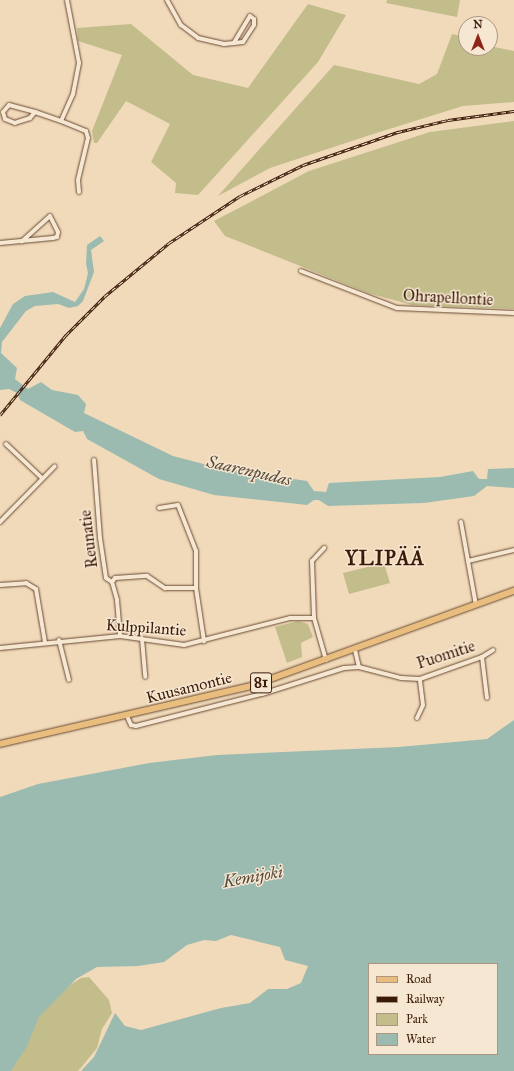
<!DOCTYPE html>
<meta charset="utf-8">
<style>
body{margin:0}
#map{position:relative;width:514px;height:1071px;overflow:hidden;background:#f1daba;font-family:"IM FELL Great Primer",serif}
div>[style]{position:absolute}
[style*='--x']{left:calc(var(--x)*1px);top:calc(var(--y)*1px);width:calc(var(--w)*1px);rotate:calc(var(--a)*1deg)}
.green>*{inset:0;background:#c2bd8b}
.water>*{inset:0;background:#9bbbb0}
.roads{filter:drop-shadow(0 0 1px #694a34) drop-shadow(0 0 1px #694a34)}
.minor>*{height:4px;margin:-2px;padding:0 2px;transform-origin:2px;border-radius:2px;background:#f6e7d2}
.primary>*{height:6px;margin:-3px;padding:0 3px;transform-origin:3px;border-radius:3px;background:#e8bd7d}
.rail>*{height:3px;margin-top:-1.5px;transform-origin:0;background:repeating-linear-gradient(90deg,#f6e7d2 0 4.5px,#3c1a08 0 9px);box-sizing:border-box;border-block:1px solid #3c1a08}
span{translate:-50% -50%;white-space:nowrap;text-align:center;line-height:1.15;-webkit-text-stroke:3px #f6e7d2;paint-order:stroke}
.shield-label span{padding:1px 3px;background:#f6e7d2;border:1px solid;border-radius:3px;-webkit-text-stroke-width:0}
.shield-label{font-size:15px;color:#3c1a08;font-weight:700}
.street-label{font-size:16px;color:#3c1a08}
.water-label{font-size:17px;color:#584a3a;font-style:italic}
.district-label{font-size:20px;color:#3c1a08;font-weight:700;letter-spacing:1px}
.legend{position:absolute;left:368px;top:963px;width:130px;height:92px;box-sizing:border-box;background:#f6e7d2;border:1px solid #ac9581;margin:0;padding:5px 7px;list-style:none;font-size:12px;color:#3c1a08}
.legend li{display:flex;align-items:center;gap:8px;height:20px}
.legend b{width:20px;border:1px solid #ac9581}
.north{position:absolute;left:458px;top:16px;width:40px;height:40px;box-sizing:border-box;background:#f6e7d2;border:1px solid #ac9581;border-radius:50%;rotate:0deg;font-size:11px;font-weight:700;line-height:16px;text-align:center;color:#3c1a08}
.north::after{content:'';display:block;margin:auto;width:14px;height:18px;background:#8f2418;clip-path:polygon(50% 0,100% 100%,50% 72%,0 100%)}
</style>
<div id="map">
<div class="green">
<i style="clip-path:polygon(387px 0,460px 0,457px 17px,386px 3px)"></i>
<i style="clip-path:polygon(308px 4px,346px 15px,318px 62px,198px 195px,175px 193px,176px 183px,151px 162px,170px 124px,126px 101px,97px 143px,94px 143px,92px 131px,122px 55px,78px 41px,77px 28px,131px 24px,193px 75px,248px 88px)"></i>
<i style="clip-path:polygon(452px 34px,466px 37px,466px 48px,490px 46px,514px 51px,514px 102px,463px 106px,370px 135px,270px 168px,218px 196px,334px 65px,419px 84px,437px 74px)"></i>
<i style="clip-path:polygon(514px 121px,514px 309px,412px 305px,368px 293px,225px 236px,214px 221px,309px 171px,430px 132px)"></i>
<i style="clip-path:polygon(384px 563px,390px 583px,349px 594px,343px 573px)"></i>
<i style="clip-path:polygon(298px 621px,308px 624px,313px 637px,301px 643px,302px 657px,287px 663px,275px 627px)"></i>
<i style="clip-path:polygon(89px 977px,109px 1000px,112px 1013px,102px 1029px,97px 1048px,84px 1064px,78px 1071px,10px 1071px,46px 1003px,53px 996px,81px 978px)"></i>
</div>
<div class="water">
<i style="clip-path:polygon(100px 236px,104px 241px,91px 250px,94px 272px,83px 301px,78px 306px,69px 308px,58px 304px,35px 306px,26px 311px,2px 342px,1px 353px,17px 368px,15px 379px,28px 389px,41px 382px,52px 390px,78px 395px,86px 404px,84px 413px,173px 456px,215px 467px,307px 481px,314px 491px,326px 492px,329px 483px,440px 477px,473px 471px,479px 479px,487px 479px,488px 469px,514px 468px,514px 488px,487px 486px,474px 496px,424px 503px,328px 506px,319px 500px,314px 500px,307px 505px,214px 495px,159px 479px,87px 439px,83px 431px,75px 432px,20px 400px,17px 393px,9px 389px,0 390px,0 328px,13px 304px,25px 296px,53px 292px,75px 302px,84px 289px,88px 273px,86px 264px,87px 245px)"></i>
<i style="clip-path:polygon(evenodd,514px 720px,514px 1071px,81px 1071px,94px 1057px,115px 1013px,125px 1026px,141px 1030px,221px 1008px,250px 1003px,268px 989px,287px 989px,301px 983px,308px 966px,285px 960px,280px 947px,231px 935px,216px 941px,204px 940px,187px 945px,164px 962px,138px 966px,97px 967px,76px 979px,39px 1017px,27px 1046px,11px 1071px,0 1071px,0 797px,38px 784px,149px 763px,217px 755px,399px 747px,487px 739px,514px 720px,369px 964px,497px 964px,497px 1054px,369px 1054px,369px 964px)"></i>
</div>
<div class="roads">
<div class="minor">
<i style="--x:167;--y:0;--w:29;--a:61"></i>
<i style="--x:181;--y:25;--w:21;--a:37"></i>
<i style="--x:198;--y:38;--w:27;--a:13"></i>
<i style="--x:224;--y:44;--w:10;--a:-6"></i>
<i style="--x:234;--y:43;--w:9;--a:-6"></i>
<i style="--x:243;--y:42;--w:20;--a:-57"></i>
<i style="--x:254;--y:25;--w:6;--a:-90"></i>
<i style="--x:254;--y:19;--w:5;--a:-143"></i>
<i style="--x:250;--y:16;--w:31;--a:121"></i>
<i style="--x:35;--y:112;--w:8;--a:130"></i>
<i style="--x:30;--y:118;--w:16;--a:162"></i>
<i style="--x:15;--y:123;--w:11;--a:-158"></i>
<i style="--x:5;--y:119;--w:7;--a:-106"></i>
<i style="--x:3;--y:112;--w:9;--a:-49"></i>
<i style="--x:9;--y:105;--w:27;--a:15"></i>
<i style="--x:35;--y:112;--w:28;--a:19"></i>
<i style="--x:61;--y:121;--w:27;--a:22"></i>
<i style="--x:86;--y:131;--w:7;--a:74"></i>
<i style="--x:88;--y:138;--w:43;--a:103.4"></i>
<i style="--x:78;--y:180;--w:12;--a:85"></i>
<i style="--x:61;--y:121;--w:30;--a:-66"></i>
<i style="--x:73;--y:94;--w:32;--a:-79"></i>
<i style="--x:79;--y:63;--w:64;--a:-100.8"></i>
<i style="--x:0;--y:243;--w:53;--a:-5.4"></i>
<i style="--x:53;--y:238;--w:4;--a:-14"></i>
<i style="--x:57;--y:237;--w:5;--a:-79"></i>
<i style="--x:58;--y:232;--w:18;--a:-117"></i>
<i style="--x:50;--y:216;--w:38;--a:138"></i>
<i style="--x:301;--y:271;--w:103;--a:21.1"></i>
<i style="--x:397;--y:308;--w:117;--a:2.4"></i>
<i style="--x:6;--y:444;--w:50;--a:43.4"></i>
<i style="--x:94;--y:460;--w:78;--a:85.6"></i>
<i style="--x:100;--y:538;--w:40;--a:81.5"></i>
<i style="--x:106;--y:578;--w:7;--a:34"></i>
<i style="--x:112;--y:582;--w:19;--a:74"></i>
<i style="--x:117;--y:600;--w:36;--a:85"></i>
<i style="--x:159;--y:508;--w:19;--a:-9"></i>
<i style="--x:178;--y:505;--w:49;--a:68.6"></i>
<i style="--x:196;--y:551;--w:37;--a:90"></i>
<i style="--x:196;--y:588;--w:54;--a:81.4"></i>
<i style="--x:0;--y:522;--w:78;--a:-45.5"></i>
<i style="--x:461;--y:522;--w:84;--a:79.8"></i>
<i style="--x:468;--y:561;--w:47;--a:-13.4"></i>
<i style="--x:112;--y:582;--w:5;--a:-53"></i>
<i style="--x:115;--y:578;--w:32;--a:-4"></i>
<i style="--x:147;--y:576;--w:22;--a:34"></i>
<i style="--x:165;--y:588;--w:31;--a:0"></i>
<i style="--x:0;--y:585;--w:26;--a:-4"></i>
<i style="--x:26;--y:583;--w:12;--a:31"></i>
<i style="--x:36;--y:589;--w:54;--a:80.4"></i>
<i style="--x:314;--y:618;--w:57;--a:-92"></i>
<i style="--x:312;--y:561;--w:18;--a:-47"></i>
<i style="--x:142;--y:639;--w:38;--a:85"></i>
<i style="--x:59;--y:640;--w:41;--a:76"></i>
<i style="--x:0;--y:648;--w:121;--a:-5.7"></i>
<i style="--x:120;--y:636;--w:65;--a:8"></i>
<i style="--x:184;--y:645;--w:109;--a:-14.3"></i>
<i style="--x:290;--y:618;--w:24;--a:0"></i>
<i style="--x:314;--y:618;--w:44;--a:74.1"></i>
<i style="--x:355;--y:650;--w:17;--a:77"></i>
<i style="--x:482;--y:657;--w:41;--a:83"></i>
<i style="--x:127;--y:716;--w:10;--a:66"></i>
<i style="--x:131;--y:725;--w:5;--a:11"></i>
<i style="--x:136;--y:726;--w:130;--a:-14.3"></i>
<i style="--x:262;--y:694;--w:86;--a:-17.6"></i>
<i style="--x:344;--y:668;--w:15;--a:-4"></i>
<i style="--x:359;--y:667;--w:43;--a:14.7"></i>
<i style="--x:401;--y:678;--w:19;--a:3"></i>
<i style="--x:420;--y:679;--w:66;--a:-19.5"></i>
<i style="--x:482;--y:657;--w:13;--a:-32"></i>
<i style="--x:417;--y:718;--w:14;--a:-65"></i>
<i style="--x:423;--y:705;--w:26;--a:-97"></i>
</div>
<div class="primary">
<i style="--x:0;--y:744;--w:258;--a:-13"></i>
<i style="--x:251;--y:686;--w:280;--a:-19.9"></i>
</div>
</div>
<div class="rail">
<i style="--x:0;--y:415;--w:104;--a:-50.5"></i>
<i style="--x:66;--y:335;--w:55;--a:-45"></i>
<i style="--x:105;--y:296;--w:83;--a:-39.6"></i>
<i style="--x:169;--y:243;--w:85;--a:-33.5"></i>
<i style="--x:240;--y:196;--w:70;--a:-26.2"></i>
<i style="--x:303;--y:165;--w:101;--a:-19.2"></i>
<i style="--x:398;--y:132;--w:51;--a:-13.5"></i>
<i style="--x:448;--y:120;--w:67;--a:-7.8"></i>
</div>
<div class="shield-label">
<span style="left:261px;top:683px">81</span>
</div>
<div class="street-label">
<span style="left:448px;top:298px;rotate:3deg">Ohrapellontie</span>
<span style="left:89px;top:539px;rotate:-97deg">Reunatie</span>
<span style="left:146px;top:628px;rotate:4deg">Kulppilantie</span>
<span style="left:446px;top:655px;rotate:-18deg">Puomitie</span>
<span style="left:189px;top:688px;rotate:-14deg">Kuusamontie</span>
</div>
<div class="water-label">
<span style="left:249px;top:471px;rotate:13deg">Saarenpudas</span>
<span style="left:253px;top:877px;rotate:-10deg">Kemijoki</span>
</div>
<div class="district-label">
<span style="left:385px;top:558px">YLIPÄÄ</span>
</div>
<ul class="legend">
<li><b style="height:5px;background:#e8bd7d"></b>Road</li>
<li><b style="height:5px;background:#3c1a08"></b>Railway</li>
<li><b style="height:11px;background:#c2bd8b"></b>Park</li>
<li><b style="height:11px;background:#9bbbb0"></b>Water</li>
</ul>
<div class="north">N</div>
</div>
